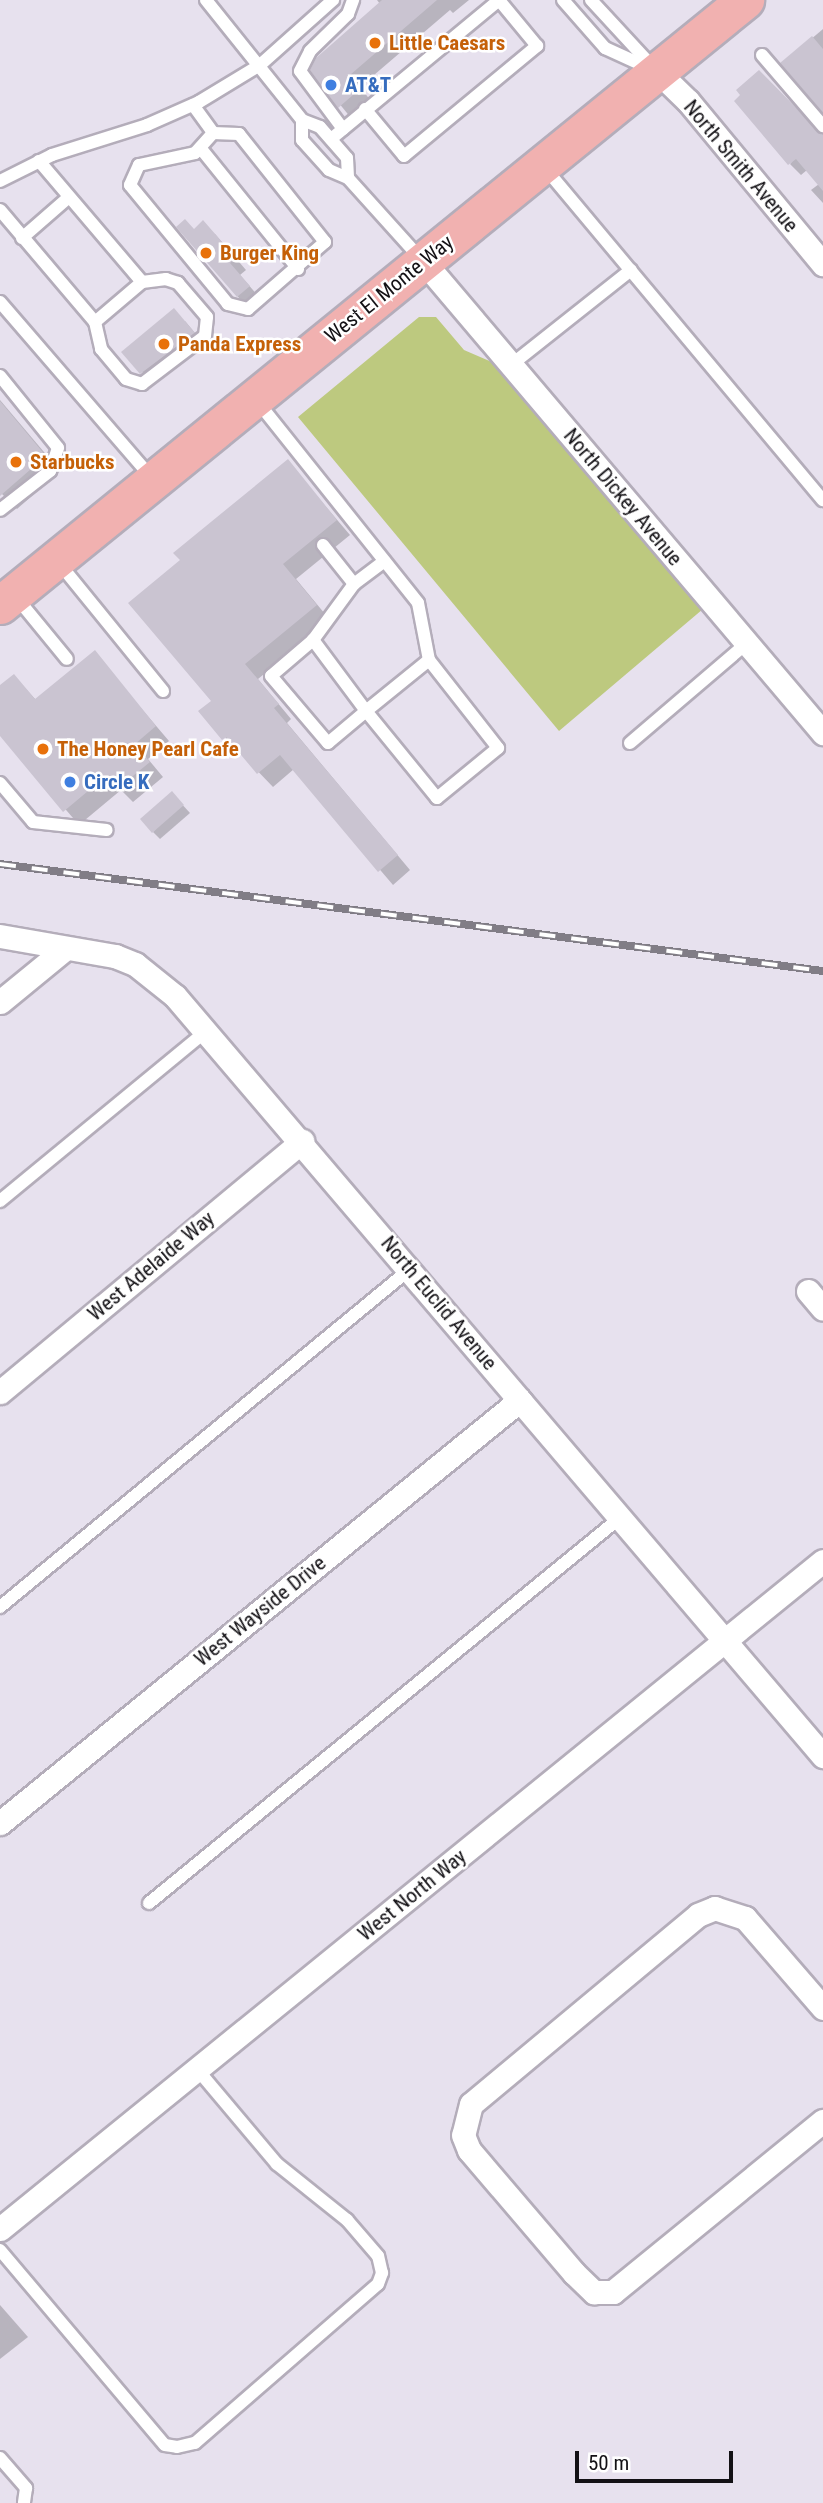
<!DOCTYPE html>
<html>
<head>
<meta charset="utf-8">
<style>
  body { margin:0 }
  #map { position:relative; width:823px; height:2503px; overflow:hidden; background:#e7e1ee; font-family:"Roboto Condensed",sans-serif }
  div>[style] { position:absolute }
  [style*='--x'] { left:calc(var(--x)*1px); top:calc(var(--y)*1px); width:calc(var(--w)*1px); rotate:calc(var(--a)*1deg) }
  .green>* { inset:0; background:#bdc97f }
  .shadow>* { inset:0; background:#0003 }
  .building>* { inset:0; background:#cac4d1 }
  .roads { filter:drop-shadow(2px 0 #b4adba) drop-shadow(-2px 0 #b4adba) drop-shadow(0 2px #b4adba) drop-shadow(0 -2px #b4adba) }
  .service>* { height:12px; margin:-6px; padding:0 6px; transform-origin:6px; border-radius:6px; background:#fff }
  .minor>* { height:23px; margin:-11.5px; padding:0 11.5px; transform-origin:11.5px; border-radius:11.5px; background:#fff }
  .primary>* { height:37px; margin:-18.5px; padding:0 18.5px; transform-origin:18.5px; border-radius:18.5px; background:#f1b1b0 }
  .rail>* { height:8px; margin-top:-4px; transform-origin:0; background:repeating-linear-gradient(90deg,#fff 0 16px,#817d86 0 32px); box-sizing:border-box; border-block:2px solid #817d86 }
  .dots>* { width:19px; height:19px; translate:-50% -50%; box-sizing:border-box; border:4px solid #fff; border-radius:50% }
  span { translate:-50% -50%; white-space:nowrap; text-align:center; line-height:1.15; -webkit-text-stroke:5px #fff; paint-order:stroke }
  .food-label { font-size:21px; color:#c56008; font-weight:700 }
  .left { translate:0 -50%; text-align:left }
  .shop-label { font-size:21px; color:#366cbe; font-weight:700 }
  .street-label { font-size:21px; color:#131115 }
  .scale { position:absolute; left:575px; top:2451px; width:158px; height:32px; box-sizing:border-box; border:4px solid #131115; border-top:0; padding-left:9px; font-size:21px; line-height:24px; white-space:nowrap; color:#131115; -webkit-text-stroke:5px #fff; paint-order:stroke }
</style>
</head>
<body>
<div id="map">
  <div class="green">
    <div style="clip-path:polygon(419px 317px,436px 317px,464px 350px,501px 366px,703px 609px,559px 731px,298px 417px)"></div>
  </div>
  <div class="shadow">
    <div style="clip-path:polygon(377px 0,469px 0,453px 13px,450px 10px,360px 87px,371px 101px,351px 118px,312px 70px,380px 4px)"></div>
    <div style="clip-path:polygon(823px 29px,823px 110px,783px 63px)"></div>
    <div style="clip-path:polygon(817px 133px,823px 134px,823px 203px,811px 190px,819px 184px,807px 170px,801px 175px,790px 164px)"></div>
    <div style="clip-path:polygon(178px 227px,215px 234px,246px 270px,240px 275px,260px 298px,246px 306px)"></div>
    <div style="clip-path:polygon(185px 321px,205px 345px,153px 384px,124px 352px)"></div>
    <div style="clip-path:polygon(0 400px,60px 471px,17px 509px,0 492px)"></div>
    <div style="clip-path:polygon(287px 461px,350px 535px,296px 579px,330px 620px,258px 679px,291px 719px,287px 723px,410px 870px,393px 885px,294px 769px,273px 787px,201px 712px,213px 701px,182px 560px)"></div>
    <div style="clip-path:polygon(94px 653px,169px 741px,148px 759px,163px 777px,133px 802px,121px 790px,79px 825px,0 733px,0 688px,14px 676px,36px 700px)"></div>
    <div style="clip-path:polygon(179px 801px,190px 813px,160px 839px,153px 832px)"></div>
    <div style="clip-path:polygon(0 2305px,28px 2337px,0 2359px)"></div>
  </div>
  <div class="building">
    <div style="clip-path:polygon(382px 0,437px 0,350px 75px,361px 88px,338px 108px,310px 70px,316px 58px)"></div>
    <div style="clip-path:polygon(812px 36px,823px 49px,823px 113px,780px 63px)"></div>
    <div style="clip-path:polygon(759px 70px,823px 135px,823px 191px,796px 159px,788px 165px,734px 101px,740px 95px,736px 90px)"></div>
    <div style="clip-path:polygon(185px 219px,194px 229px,203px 220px,236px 258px,230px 263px,250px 286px,237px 297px,176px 227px)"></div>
    <div style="clip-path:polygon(174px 308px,195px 333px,140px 374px,121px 352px)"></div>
    <div style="clip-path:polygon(0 401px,46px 456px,0 496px)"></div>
    <div style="clip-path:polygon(288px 459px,337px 520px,283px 564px,317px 605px,245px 664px,279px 704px,274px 708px,398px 855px,378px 872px,280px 755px,257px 774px,226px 737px,222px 740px,198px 711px,211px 701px,128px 603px,180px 560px,173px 553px)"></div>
    <div style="clip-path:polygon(95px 650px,156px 726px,135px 744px,150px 762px,117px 789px,106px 776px,63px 812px,0 736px,0 685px,14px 674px,35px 699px)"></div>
    <div style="clip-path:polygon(172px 791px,184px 805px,152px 833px,140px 819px)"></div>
  </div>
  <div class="roads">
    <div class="service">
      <div style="--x:206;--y:0;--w:154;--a:51.3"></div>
      <div style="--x:302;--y:120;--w:19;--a:21"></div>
      <div style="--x:320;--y:127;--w:41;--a:48.9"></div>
      <div style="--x:347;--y:158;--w:20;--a:87"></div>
      <div style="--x:563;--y:0;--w:64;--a:48.8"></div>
      <div style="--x:605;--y:48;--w:53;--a:24.6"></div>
      <div style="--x:591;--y:0;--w:90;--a:47.3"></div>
      <div style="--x:762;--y:55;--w:94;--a:49.3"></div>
      <div style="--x:193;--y:105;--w:34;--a:54"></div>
      <div style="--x:213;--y:133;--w:26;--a:2"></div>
      <div style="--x:239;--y:134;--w:138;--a:51.5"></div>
      <div style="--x:325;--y:242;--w:102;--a:139"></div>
      <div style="--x:248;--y:309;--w:21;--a:-166"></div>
      <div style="--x:228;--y:304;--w:154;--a:-129.5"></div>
      <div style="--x:130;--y:185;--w:22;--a:-66"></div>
      <div style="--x:139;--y:165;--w:57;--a:-12.1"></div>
      <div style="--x:195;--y:153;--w:27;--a:-48"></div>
      <div style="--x:365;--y:109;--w:61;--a:50.3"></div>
      <div style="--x:404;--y:156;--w:173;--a:-39.6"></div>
      <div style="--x:537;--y:46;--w:60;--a:-129.6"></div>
      <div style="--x:302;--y:120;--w:20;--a:90"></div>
      <div style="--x:302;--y:140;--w:40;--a:48"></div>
      <div style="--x:329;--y:170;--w:21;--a:23"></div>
      <div style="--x:348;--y:178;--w:108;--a:48"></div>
      <div style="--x:343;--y:129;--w:72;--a:-126.6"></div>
      <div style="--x:300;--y:71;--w:22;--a:-63"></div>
      <div style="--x:310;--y:51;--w:53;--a:-44.2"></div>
      <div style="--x:348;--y:14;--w:15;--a:-70"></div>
      <div style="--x:331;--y:139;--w:218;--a:-39.6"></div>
      <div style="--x:202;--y:150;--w:153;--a:51.1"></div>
      <div style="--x:545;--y:168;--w:433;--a:50.1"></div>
      <div style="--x:0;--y:181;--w:58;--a:-26.6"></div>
      <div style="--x:52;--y:155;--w:100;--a:-17.5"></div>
      <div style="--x:147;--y:125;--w:57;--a:-23.9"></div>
      <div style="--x:199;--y:102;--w:71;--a:-31.2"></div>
      <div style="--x:260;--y:65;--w:98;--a:-41.7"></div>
      <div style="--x:0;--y:210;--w:147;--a:49.7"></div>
      <div style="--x:95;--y:322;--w:62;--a:-40.4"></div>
      <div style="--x:142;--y:282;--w:159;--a:-130.4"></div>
      <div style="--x:22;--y:238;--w:62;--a:-41.1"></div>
      <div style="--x:0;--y:302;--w:234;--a:49.2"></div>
      <div style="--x:95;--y:322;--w:28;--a:77"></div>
      <div style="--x:101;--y:349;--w:39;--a:50"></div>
      <div style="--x:126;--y:379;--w:17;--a:17"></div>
      <div style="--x:142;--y:384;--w:79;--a:-37.3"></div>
      <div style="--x:205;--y:336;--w:19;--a:-84"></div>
      <div style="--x:207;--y:317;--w:45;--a:-130.5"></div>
      <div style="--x:178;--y:283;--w:13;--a:-162"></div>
      <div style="--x:166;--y:279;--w:24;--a:173"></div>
      <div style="--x:511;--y:365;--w:153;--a:-38.4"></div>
      <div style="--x:0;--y:376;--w:92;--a:51.1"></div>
      <div style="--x:58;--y:448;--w:24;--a:109"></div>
      <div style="--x:50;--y:471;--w:63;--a:142"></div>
      <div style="--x:257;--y:401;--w:258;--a:51.4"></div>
      <div style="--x:418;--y:603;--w:58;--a:79.1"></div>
      <div style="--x:429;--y:660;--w:112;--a:51.9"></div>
      <div style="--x:498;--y:748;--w:79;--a:140.7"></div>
      <div style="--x:437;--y:798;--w:112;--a:-129.2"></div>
      <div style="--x:366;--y:711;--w:81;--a:-39"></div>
      <div style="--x:323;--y:545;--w:50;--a:51.5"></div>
      <div style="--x:354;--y:584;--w:38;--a:-37"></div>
      <div style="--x:59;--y:563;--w:165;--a:50.9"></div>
      <div style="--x:16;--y:597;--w:80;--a:50.6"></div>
      <div style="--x:313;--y:640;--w:55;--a:139.4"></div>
      <div style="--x:271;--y:676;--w:88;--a:49.6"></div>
      <div style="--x:328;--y:743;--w:50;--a:-40.1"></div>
      <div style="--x:366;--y:711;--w:89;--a:-126.7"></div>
      <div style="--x:313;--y:640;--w:69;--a:-53.8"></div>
      <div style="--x:630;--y:743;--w:154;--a:-40.5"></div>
      <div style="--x:0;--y:783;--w:51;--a:49.8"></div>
      <div style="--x:33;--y:822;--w:74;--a:6.2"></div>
      <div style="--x:0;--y:1201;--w:267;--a:-39.5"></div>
      <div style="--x:0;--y:1607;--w:531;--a:-39.5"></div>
      <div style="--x:149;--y:1903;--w:610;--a:-39.28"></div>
      <div style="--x:0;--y:2250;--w:255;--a:49.8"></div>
      <div style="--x:165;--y:2445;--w:12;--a:9"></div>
      <div style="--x:177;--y:2447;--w:18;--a:-13"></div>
      <div style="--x:195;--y:2443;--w:242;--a:-41"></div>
      <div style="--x:378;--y:2284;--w:12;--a:-70"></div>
      <div style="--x:382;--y:2273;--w:17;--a:-103"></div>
      <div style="--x:378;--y:2256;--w:48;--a:-130.7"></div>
      <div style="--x:347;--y:2220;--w:90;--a:-141.3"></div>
      <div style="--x:277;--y:2164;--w:124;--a:-130.1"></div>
      <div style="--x:0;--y:2458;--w:40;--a:49"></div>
      <div style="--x:26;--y:2488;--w:15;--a:98"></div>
    </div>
    <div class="minor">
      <div style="--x:657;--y:71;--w:43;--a:44.1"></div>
      <div style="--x:688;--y:101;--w:212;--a:50.4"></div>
      <div style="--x:423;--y:261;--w:619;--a:49.72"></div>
      <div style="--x:0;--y:936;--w:117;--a:9.9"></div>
      <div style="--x:115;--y:956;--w:22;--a:22"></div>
      <div style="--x:135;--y:964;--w:51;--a:38.7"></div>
      <div style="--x:175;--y:996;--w:999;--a:49.55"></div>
      <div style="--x:0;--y:1002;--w:85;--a:-39.3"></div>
      <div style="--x:808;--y:1291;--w:23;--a:50"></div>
      <div style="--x:0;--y:1392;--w:393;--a:-39.7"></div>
      <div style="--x:0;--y:1823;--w:670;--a:-39.13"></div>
      <div style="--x:823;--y:2008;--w:119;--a:-130.9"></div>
      <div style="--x:745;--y:1918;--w:32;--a:-162"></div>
      <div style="--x:715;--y:1908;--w:18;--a:158"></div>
      <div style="--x:698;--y:1915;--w:295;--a:140.2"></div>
      <div style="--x:471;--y:2104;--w:32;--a:104"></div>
      <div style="--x:463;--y:2135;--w:16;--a:68"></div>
      <div style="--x:469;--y:2150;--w:162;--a:49.5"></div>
      <div style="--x:574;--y:2273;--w:28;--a:44"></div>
      <div style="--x:594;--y:2292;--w:19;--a:0"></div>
      <div style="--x:613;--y:2292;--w:271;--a:-39.2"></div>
      <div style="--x:0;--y:2229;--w:1060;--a:-39.07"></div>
    </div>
    <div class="primary">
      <div style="--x:0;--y:605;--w:960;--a:-39.08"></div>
    </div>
  </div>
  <div class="rail">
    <div style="--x:0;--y:864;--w:830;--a:7.41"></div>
  </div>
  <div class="dots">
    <div style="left:375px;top:43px;background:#e8710a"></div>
    <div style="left:331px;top:85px;background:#3f7fe0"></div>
    <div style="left:206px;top:253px;background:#e8710a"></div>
    <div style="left:164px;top:344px;background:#e8710a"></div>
    <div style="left:16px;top:462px;background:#e8710a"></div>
    <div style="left:43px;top:749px;background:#e8710a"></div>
    <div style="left:70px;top:782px;background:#3f7fe0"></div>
  </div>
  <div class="food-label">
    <span class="left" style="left:389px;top:43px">Little Caesars</span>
    <span class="left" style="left:220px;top:253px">Burger King</span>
    <span class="left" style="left:178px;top:344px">Panda Express</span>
    <span class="left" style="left:30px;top:462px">Starbucks</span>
    <span class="left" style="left:57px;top:749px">The Honey Pearl Cafe</span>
  </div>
  <div class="shop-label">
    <span class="left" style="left:345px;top:85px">AT&amp;T</span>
    <span class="left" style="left:84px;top:782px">Circle K</span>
  </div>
  <div class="street-label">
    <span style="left:741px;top:166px;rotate:50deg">North Smith Avenue</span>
    <span style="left:389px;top:289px;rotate:-39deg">West El Monte Way</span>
    <span style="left:623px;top:497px;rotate:50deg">North Dickey Avenue</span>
    <span style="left:151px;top:1266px;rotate:-40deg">West Adelaide Way</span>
    <span style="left:439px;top:1303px;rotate:50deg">North Euclid Avenue</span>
    <span style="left:260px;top:1611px;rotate:-39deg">West Wayside Drive</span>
    <span style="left:412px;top:1895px;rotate:-39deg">West North Way</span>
  </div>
  <div class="scale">50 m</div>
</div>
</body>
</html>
